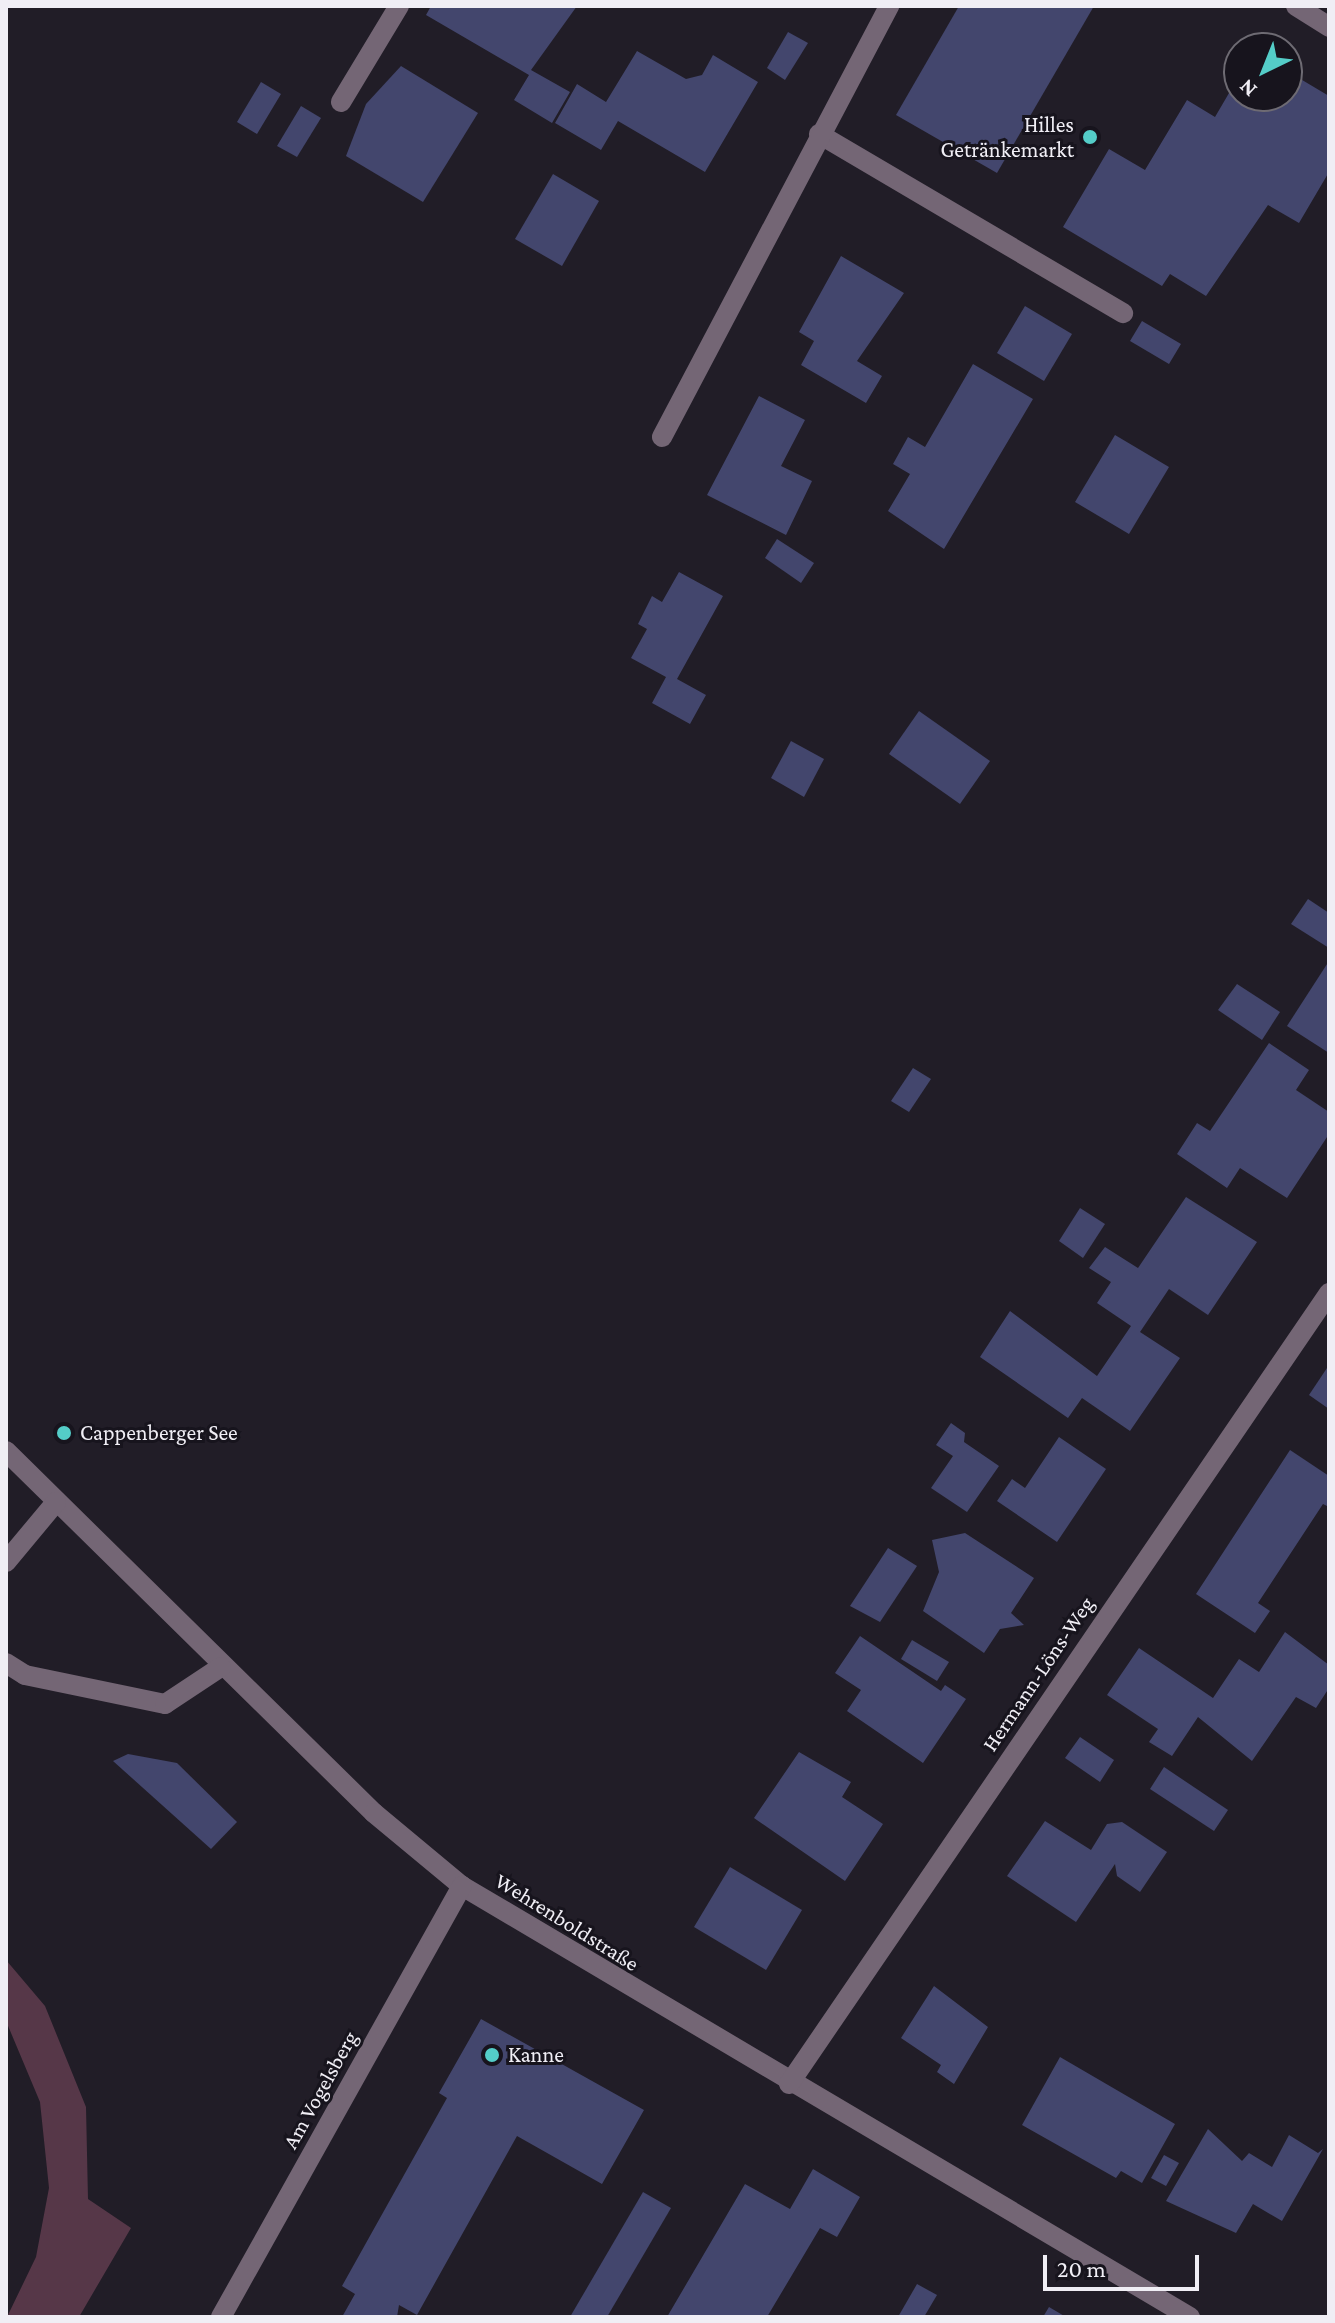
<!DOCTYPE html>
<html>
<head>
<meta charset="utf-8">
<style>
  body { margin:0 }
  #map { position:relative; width:1335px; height:2323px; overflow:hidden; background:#211d27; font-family:"Crimson Pro",serif }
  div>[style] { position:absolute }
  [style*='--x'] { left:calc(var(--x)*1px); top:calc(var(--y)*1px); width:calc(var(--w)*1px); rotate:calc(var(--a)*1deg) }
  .green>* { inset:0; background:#563748 }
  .building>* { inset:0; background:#43466d }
  .minor>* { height:20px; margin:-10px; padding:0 10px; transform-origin:10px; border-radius:10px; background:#746675 }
  .dots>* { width:22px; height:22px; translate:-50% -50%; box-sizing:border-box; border:4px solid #17141d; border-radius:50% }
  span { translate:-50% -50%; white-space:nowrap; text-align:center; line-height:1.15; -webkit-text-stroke:6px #17141d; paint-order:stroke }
  .poi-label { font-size:22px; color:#f0eef5 }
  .right { translate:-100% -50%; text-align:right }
  .left { translate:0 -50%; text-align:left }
  .street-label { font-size:22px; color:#f0eef5 }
  .frame { position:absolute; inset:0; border:8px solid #f0eef5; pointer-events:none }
  .north { position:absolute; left:1223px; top:32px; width:80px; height:80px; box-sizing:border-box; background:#17141d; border:2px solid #6e6b73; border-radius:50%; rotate:223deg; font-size:22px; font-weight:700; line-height:32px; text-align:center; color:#f0eef5 }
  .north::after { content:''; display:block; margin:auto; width:28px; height:36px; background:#54cdc8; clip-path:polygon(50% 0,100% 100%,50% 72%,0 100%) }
  .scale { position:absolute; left:1043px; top:2255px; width:156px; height:36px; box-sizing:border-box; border:4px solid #f0eef5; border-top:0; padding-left:10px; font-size:24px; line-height:28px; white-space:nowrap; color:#f0eef5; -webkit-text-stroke:6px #17141d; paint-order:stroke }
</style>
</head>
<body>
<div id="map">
  <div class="green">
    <div style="clip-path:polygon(6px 1960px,45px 2006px,86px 2107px,88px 2199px,131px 2228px,79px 2317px,7px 2317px,36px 2257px,49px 2188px,40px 2102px,6px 2021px)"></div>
  </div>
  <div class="building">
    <div style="clip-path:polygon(431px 6px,577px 6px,531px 70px,570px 92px,552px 123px,514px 100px,529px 75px,426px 15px)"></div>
    <div style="clip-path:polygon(959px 6px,1094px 6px,997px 173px,896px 115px)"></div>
    <div style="clip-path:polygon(788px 32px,808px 43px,785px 80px,767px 68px)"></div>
    <div style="clip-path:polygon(637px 51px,686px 79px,702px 75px,713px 55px,758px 82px,705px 172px,618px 121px,601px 150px,555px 123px,577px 84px,606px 102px)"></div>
    <div style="clip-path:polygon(401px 66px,478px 113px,423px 202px,346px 156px,366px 104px)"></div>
    <div style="clip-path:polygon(1287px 71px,1329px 96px,1329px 172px,1299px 223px,1268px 205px,1206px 296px,1170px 274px,1162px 286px,1063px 227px,1109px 149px,1145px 170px,1187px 100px,1215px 117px,1239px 76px,1239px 96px,1287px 96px)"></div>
    <div style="clip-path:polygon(261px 82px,281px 94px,257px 134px,237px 122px)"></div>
    <div style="clip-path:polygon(301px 106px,321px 118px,297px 157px,277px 146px)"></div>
    <div style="clip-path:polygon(553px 174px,599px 201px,562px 266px,515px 239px)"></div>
    <div style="clip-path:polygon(841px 256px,904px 293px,857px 361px,882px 376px,866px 403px,801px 365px,814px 341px,799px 332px)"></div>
    <div style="clip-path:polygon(1025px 306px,1072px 334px,1044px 381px,997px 353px)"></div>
    <div style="clip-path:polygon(1142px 321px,1181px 344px,1169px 364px,1130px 341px)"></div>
    <div style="clip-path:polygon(973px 364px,1033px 399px,944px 549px,888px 511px,910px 474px,893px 464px,908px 437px,925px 447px)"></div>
    <div style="clip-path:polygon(759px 396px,805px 420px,781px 466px,812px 481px,786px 535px,707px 495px)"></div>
    <div style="clip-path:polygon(1115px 435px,1169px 467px,1129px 534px,1075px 502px)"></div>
    <div style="clip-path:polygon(777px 539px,814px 563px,801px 583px,765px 558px)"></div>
    <div style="clip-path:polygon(679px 572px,723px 596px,677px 679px,706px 695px,690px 724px,652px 703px,666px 677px,631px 658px,647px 629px,638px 624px,652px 596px,662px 602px)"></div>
    <div style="clip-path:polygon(919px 711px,990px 761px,960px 804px,889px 754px)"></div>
    <div style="clip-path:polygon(791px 741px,824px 759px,804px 797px,771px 778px)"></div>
    <div style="clip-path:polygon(1308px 899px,1329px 913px,1329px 948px,1291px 924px)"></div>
    <div style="clip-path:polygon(1329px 961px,1329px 1053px,1287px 1026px)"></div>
    <div style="clip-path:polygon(1237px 984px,1280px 1012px,1262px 1040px,1218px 1010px)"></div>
    <div style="clip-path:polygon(1269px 1043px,1309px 1070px,1296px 1090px,1329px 1112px,1329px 1134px,1287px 1198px,1240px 1168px,1227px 1188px,1177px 1154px,1197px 1123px,1210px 1131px)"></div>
    <div style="clip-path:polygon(913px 1068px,931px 1079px,909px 1112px,891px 1101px)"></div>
    <div style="clip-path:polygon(1186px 1197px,1257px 1242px,1208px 1315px,1169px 1289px,1140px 1332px,1180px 1358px,1130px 1431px,1082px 1398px,1068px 1418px,980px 1357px,1010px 1311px,1097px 1376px,1131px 1326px,1097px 1303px,1111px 1282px,1089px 1268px,1105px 1247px,1138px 1268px)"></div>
    <div style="clip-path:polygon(1080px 1208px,1105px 1224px,1083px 1258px,1059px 1241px)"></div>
    <div style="clip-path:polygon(1329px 1365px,1329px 1409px,1309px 1395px)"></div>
    <div style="clip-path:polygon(951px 1423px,965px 1433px,964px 1442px,999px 1466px,967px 1512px,931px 1488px,953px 1456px,936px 1445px)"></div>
    <div style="clip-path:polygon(1059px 1437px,1106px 1469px,1057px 1542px,997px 1501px,1012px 1479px,1025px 1488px)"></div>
    <div style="clip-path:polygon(1290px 1450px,1329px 1476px,1329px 1507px,1323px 1504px,1258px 1603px,1270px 1611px,1255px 1633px,1196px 1594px)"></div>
    <div style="clip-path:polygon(965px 1533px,1034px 1578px,1011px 1613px,1024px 1625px,1000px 1629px,984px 1653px,923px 1611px,939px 1572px,932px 1540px)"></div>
    <div style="clip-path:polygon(888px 1548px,917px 1566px,880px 1622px,850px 1606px)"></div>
    <div style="clip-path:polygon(1285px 1632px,1329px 1665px,1329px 1688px,1316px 1708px,1296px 1697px,1252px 1761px,1198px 1717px,1172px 1756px,1149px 1742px,1158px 1729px,1107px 1695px,1139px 1648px,1213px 1698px,1239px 1659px,1259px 1672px)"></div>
    <div style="clip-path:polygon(860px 1636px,941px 1691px,945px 1685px,966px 1699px,923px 1763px,847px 1711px,861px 1690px,835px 1673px)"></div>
    <div style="clip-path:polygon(912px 1640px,949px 1662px,937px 1681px,901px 1659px)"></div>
    <div style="clip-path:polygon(1080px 1737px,1114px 1760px,1100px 1782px,1065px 1758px)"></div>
    <div style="clip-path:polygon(799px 1752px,851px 1782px,842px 1797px,883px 1824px,845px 1881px,754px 1818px)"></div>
    <div style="clip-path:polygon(128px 1754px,177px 1763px,237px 1822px,211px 1849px,113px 1761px)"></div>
    <div style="clip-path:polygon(1164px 1767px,1228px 1810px,1214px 1831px,1150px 1789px)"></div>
    <div style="clip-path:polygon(1045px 1821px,1091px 1850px,1107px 1824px,1122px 1822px,1167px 1852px,1140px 1892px,1117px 1876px,1115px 1864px,1076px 1922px,1007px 1876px)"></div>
    <div style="clip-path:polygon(730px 1867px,802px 1910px,766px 1970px,694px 1927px)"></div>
    <div style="clip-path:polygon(934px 1986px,988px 2027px,954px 2084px,937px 2072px,941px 2065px,901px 2038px)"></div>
    <div style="clip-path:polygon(481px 2019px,644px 2110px,602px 2184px,517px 2136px,417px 2315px,399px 2305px,397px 2317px,342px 2317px,355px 2294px,342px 2286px,447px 2098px,439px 2093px)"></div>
    <div style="clip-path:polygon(1060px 2057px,1175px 2124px,1142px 2183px,1121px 2171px,1116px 2178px,1022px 2125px)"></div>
    <div style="clip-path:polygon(1208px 2129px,1242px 2161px,1249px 2153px,1272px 2167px,1289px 2135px,1318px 2153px,1323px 2149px,1282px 2221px,1253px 2204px,1236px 2233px,1166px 2201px)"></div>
    <div style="clip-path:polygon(1164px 2155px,1179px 2163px,1166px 2186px,1151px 2178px)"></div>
    <div style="clip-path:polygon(813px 2169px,860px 2197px,837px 2237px,820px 2228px,767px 2317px,667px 2317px,745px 2184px,790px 2209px)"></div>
    <div style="clip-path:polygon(643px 2192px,671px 2208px,607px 2317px,570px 2317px)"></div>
    <div style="clip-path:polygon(917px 2284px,937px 2295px,924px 2317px,898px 2317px)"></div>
    <div style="clip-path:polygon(1049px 2307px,1066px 2317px,1043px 2317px)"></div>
  </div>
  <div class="minor">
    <div style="--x:1296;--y:6;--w:39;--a:32"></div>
    <div style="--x:341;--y:102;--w:112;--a:-58.9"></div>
    <div style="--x:819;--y:134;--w:353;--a:30.5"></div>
    <div style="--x:662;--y:437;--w:487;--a:-62.2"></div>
    <div style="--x:6;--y:1451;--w:516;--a:44.53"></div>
    <div style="--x:374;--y:1813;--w:114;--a:39.7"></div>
    <div style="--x:462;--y:1886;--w:846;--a:30.63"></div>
    <div style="--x:6;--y:1562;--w:78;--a:-50.2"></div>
    <div style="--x:6;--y:1663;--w:22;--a:32"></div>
    <div style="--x:25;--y:1675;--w:143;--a:11.7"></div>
    <div style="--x:165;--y:1704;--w:67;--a:-33.5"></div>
    <div style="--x:789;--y:2084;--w:958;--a:-55.68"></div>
    <div style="--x:221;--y:2317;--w:494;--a:-60.8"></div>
  </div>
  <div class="dots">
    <div style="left:1090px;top:137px;background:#54cdc8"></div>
    <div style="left:64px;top:1433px;background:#54cdc8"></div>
    <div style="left:492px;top:2055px;background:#54cdc8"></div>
  </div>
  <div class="poi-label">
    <span class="right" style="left:1074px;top:137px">Hilles<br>Getränkemarkt</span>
    <span class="left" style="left:80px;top:1433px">Cappenberger See</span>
    <span class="left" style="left:508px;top:2055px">Kanne</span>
  </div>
  <div class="street-label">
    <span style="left:1038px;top:1674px;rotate:-56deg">Hermann-Löns-Weg</span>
    <span style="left:567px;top:1922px;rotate:32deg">Wehrenboldstraße</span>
    <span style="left:320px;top:2090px;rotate:-61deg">Am Vogelsberg</span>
  </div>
  <div class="frame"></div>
  <div class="north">N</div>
  <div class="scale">20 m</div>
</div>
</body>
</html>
